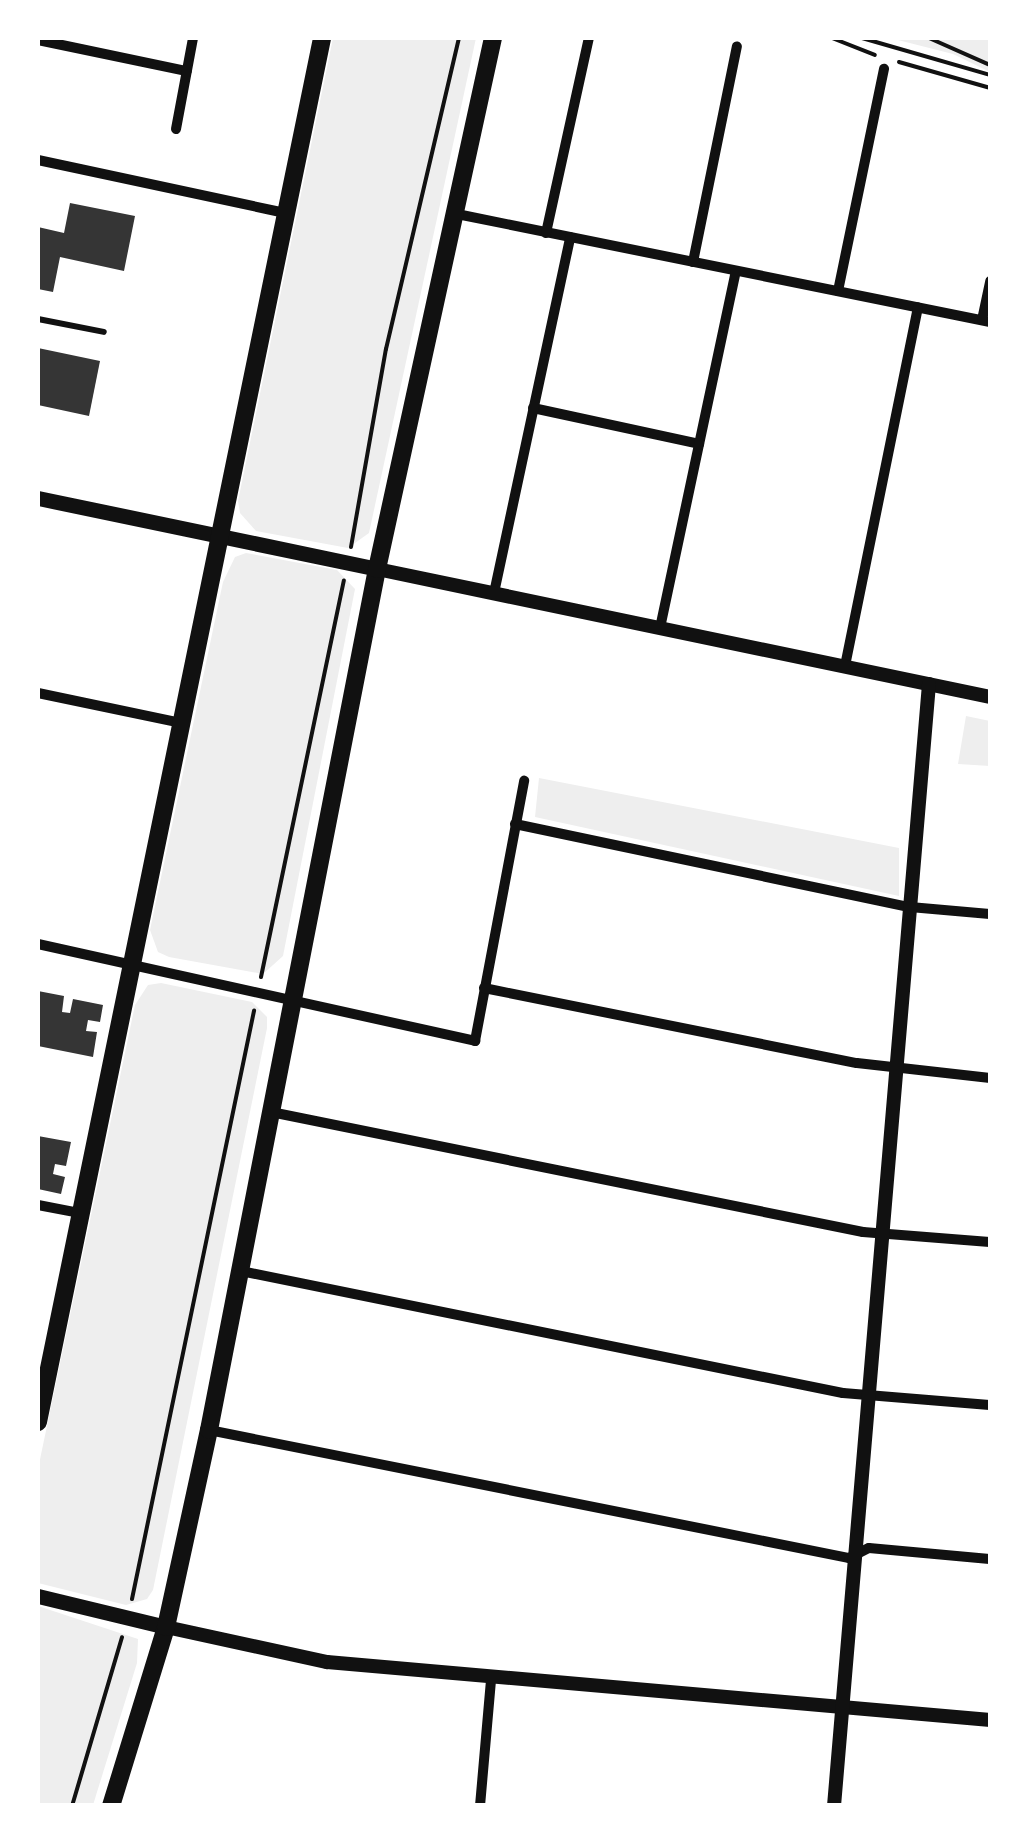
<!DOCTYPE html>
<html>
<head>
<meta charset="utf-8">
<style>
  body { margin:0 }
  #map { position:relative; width:1028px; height:1843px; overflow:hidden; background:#fff; font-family:Karla,sans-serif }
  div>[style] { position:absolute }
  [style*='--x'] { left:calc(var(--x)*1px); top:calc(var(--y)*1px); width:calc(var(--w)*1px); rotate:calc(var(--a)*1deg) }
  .green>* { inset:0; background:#eee }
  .building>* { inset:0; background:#353535 }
  .path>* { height:4px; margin:-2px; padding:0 2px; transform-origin:2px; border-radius:2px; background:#111 }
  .service>* { height:6px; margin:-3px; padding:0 3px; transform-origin:3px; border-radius:3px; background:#111 }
  .minor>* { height:10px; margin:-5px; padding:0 5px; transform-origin:5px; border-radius:5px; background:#111 }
  .tertiary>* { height:14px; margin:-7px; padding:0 7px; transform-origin:7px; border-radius:7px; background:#111 }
  .secondary>* { height:15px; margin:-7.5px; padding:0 7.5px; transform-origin:7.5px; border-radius:7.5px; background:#111 }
  .primary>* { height:18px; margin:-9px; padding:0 9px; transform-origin:9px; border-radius:9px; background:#111 }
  span { translate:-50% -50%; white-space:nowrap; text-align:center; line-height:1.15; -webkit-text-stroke:9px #fff; paint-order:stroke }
  .frame { position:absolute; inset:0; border:40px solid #fff; pointer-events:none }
</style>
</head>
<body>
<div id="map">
  <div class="green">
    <div style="clip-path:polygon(333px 38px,476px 38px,369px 533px,348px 548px,256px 531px,240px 513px,238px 501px)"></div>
    <div style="clip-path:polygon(890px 38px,990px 38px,990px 72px,953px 54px)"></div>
    <div style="clip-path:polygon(246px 553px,337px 570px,355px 589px,283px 956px,263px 974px,169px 957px,158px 952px,150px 930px,223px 582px,235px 557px)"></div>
    <div style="clip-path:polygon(966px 716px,990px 721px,990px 766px,958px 764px)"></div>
    <div style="clip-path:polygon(539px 778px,899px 848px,899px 896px,535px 817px)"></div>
    <div style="clip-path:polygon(161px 983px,252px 1002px,267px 1017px,267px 1028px,153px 1590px,147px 1599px,126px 1605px,38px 1583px,38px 1469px,135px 1005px,148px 985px)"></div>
    <div style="clip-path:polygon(38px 1606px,138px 1639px,137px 1663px,93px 1805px,38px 1805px)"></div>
  </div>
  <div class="building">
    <div style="clip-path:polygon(70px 203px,135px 216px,124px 271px,60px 257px,53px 292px,38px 289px,38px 227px,64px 233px)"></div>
    <div style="clip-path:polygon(38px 348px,100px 361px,89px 416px,38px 405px)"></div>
    <div style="clip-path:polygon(38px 991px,64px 996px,62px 1012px,70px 1013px,73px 999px,103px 1005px,100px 1022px,88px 1020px,86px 1031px,97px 1032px,93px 1057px,38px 1046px)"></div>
    <div style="clip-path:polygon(38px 1136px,71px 1142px,66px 1166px,55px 1164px,53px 1174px,65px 1177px,61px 1194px,38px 1189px)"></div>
  </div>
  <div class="path">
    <div style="--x:832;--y:38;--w:46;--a:21.6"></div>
    <div style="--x:862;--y:38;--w:133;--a:16.1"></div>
    <div style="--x:929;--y:38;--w:67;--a:23.9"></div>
    <div style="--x:899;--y:62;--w:95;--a:15.9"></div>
    <div style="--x:351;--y:547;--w:201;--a:-80"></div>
    <div style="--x:386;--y:349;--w:319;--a:-76.8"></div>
    <div style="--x:261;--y:977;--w:405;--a:-78.2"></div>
    <div style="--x:132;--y:1599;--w:601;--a:-78.28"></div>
    <div style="--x:72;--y:1806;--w:176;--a:-73.5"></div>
  </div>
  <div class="service">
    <div style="--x:38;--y:319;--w:67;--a:11.1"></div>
  </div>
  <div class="minor">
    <div style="--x:38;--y:40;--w:152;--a:11.8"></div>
    <div style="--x:176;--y:129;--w:93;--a:-79.4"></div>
    <div style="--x:38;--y:160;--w:254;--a:12.1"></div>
    <div style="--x:452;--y:213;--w:549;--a:11.45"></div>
    <div style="--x:546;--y:233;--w:200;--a:-77.6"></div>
    <div style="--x:693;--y:262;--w:220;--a:-78.5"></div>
    <div style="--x:838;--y:291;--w:227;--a:-78.3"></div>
    <div style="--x:982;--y:320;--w:40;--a:-78"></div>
    <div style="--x:533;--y:408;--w:170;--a:12.2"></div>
    <div style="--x:494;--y:593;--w:364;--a:-77.9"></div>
    <div style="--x:660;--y:628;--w:365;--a:-78"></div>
    <div style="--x:845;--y:666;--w:366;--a:-78.5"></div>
    <div style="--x:38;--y:693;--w:147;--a:11.8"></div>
    <div style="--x:515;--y:824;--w:404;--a:11.9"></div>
    <div style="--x:910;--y:907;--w:80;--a:5"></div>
    <div style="--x:38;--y:944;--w:448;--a:12.5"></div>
    <div style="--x:475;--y:1041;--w:265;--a:-79.3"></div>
    <div style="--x:484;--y:988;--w:380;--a:11.4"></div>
    <div style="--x:857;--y:1063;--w:134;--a:6.4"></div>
    <div style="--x:271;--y:1112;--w:604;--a:11.46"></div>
    <div style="--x:863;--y:1232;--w:127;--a:4.5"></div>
    <div style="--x:38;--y:1205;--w:43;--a:10.8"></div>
    <div style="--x:241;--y:1271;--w:614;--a:11.46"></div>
    <div style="--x:843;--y:1393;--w:147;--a:4.7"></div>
    <div style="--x:209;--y:1430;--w:653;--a:11.31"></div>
    <div style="--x:849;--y:1558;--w:22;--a:-27"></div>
    <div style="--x:869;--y:1548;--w:121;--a:5.2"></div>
    <div style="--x:480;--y:1806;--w:127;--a:-85"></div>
  </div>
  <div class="tertiary">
    <div style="--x:377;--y:569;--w:626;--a:11.79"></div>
    <div style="--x:166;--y:1627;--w:165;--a:12.3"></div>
    <div style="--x:327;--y:1662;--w:666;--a:5"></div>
    <div style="--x:834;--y:1806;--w:1126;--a:-85.16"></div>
  </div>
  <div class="secondary">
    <div style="--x:38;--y:498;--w:346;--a:11.8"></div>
    <div style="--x:38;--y:1596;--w:132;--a:13.6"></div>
  </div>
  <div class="primary">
    <div style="--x:38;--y:1422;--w:1413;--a:-78.4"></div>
    <div style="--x:111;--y:1806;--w:187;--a:-72.9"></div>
    <div style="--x:166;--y:1627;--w:202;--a:-77.7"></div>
    <div style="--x:209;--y:1430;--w:877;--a:-78.96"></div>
    <div style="--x:377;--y:569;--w:544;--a:-77.68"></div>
  </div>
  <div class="frame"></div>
</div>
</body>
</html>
